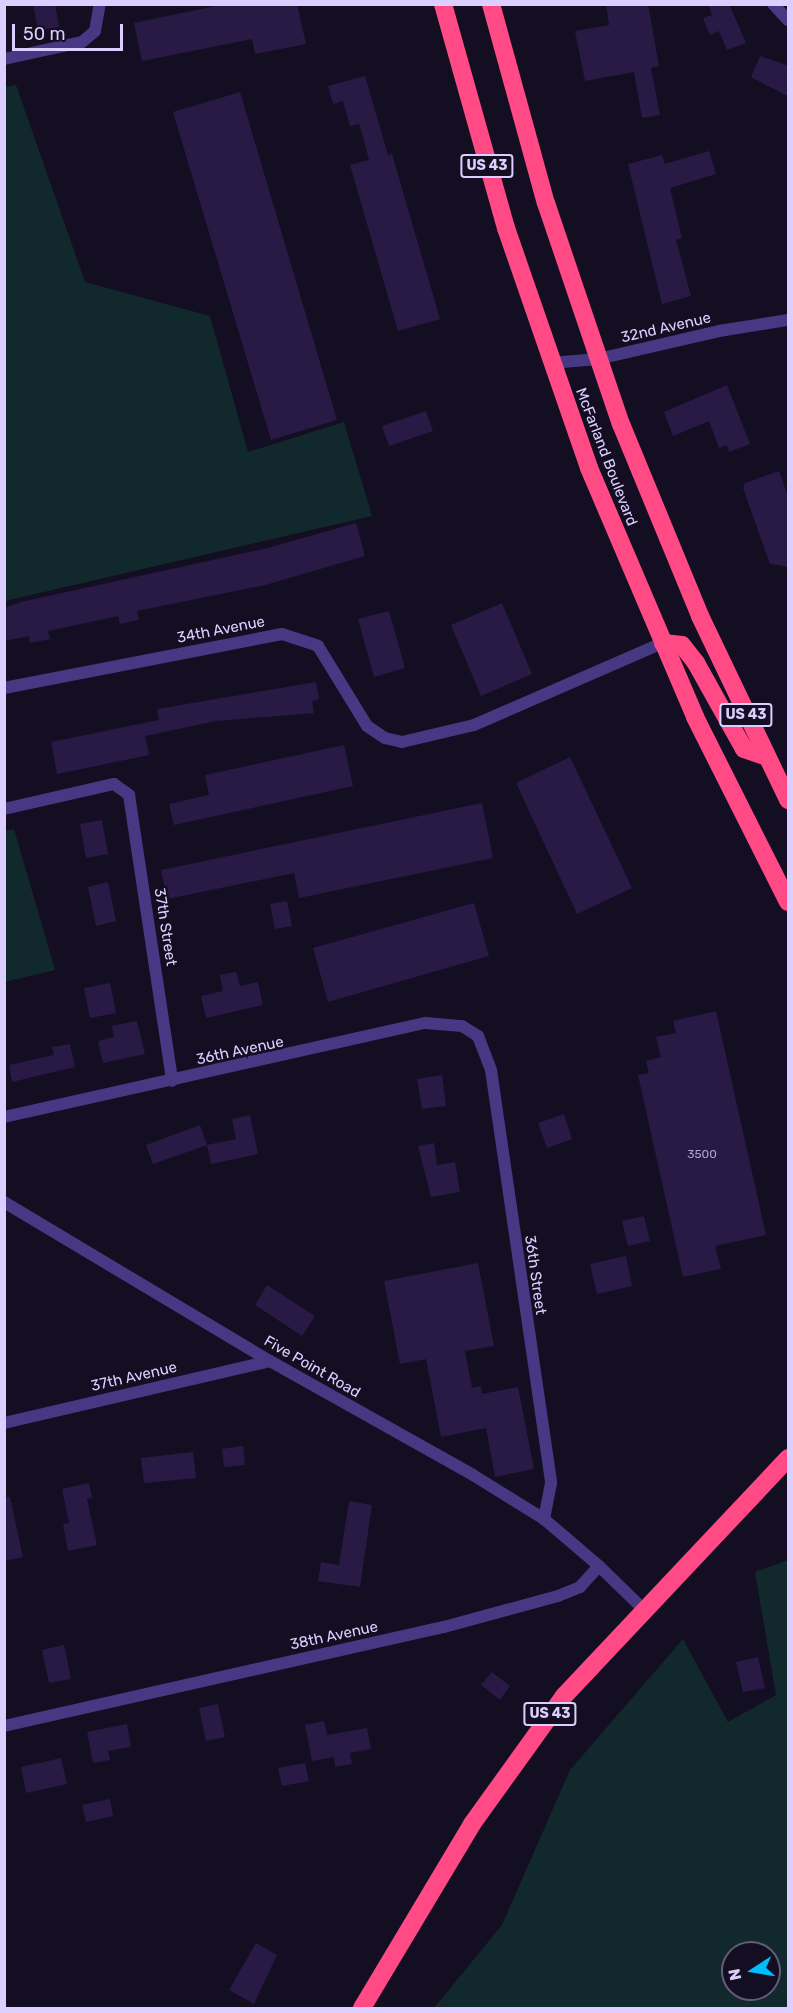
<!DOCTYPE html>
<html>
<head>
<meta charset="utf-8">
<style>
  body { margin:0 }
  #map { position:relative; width:793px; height:2013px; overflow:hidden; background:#140e23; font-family:Rubik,sans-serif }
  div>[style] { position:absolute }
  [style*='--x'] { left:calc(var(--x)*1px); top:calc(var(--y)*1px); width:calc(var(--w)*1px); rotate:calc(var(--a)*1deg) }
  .green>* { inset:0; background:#11292c }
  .building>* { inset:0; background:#281a44 }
  .street>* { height:12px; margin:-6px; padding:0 6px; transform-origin:6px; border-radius:6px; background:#463882 }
  .highway>* { height:18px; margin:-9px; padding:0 9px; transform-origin:9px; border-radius:9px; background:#ff4a86 }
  span { translate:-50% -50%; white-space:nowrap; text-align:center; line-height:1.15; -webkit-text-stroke:5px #140e23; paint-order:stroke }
  .number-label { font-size:12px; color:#afa2d0 }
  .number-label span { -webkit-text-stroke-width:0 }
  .shield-label span { padding:2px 4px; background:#140e23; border:2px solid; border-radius:4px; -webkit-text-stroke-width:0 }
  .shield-label { font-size:14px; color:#dccfff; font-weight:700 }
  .street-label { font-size:15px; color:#dccfff }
  .frame { position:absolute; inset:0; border:6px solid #dccfff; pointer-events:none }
  .north { position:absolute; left:721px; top:1941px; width:60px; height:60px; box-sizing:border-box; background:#140e23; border:2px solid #645b7b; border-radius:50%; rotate:258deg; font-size:16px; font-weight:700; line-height:24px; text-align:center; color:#dccfff }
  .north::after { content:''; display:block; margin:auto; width:21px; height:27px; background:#00bcfa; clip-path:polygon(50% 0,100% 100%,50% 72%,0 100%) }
  .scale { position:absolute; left:12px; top:24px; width:111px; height:27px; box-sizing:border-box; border:3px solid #dccfff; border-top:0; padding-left:8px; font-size:18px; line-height:21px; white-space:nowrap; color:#dccfff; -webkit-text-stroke:4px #140e23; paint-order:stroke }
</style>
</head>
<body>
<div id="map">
  <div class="green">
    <div style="clip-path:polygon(16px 85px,85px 282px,210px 316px,248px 452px,344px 422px,372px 516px,5px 601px,4px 87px)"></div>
    <div style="clip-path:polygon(14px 829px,55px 970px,5px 982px,5px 831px)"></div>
    <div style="clip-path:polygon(evenodd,788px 1560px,788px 2008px,434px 2008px,502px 1925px,570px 1770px,683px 1639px,728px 1722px,776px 1695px,755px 1572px,788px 1560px,733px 1953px,769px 1953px,769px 1989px,733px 1989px,733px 1953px)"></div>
  </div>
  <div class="building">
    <div style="clip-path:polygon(33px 4px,55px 4px,59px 27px,38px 30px)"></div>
    <div style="clip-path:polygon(225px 4px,297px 4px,306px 44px,255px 54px,252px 39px,142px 61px,134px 23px)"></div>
    <div style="clip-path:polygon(606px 4px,648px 4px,659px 66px,651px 68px,660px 115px,642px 118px,634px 72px,585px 81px,575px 31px,609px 25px)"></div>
    <div style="clip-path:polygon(708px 4px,729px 4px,746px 43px,727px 50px,719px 31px,710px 35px,703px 18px,712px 15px)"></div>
    <div style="clip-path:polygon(760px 56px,789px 66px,789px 97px,751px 77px)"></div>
    <div style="clip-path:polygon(365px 76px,388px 155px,392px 154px,440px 319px,398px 331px,350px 165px,369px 160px,363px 137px,359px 124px,350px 126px,343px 101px,333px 104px,328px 86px)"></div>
    <div style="clip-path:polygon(240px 92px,337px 420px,271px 440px,173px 112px)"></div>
    <div style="clip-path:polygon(709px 151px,716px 174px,670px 188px,682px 238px,676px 240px,691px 296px,662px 304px,628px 164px,662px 155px,665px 164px)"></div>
    <div style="clip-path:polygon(727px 385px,750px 444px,729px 452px,727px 445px,719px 448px,709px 421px,673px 436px,664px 412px)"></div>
    <div style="clip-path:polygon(426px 411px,433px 431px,389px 446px,382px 426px)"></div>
    <div style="clip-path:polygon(779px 471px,789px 499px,789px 567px,770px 564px,743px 488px,745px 483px)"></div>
    <div style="clip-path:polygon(356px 523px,365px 556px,265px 585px,137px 611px,139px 620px,120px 624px,118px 616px,48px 631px,50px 639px,30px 643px,29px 636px,4px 641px,4px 608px,21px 602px,268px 548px)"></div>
    <div style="clip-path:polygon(502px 603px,532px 674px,481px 696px,451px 625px)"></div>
    <div style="clip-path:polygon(389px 611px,405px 668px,374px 677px,358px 619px)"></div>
    <div style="clip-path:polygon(316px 682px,319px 699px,312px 701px,314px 713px,216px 721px,145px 736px,149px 755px,57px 774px,51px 742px,159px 720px,157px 709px)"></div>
    <div style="clip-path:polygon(344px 745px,353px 786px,174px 825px,169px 804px,209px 795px,205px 775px)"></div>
    <div style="clip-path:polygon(570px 757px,632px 888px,577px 914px,516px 783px)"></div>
    <div style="clip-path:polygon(482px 803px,493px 858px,299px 898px,294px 873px,167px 899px,161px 870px)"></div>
    <div style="clip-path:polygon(102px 820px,108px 854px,86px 858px,80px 824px)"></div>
    <div style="clip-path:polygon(108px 882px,116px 921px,96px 926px,88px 887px)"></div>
    <div style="clip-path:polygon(287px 901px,292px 926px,275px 929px,270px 904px)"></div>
    <div style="clip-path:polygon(474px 903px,489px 956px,328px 1002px,313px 948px)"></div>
    <div style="clip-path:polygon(236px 972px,240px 986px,258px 982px,263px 1005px,206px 1018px,201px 996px,223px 991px,220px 975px)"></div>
    <div style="clip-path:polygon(110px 983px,116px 1013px,90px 1018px,84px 988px)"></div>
    <div style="clip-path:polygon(716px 1011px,766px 1235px,715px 1246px,721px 1269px,683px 1277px,638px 1075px,649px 1073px,646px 1061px,661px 1057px,656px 1037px,676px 1033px,673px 1021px)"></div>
    <div style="clip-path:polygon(137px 1021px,145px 1054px,103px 1063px,98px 1041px,114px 1037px,112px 1026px)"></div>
    <div style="clip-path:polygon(70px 1044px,75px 1067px,12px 1082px,9px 1065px,54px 1055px,52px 1047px)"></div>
    <div style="clip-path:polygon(442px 1075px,446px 1106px,422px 1109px,417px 1079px)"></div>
    <div style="clip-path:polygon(564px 1114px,572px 1139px,547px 1148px,538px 1123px)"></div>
    <div style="clip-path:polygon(250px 1115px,258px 1154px,211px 1164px,207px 1145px,236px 1139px,232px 1119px)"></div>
    <div style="clip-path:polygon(200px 1125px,207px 1145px,153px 1164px,146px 1145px)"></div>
    <div style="clip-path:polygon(434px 1143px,437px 1165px,455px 1162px,460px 1192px,431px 1197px,418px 1146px)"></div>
    <div style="clip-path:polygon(644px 1216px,650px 1241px,628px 1246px,622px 1221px)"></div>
    <div style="clip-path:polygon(626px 1256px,632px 1286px,597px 1294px,590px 1264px)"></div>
    <div style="clip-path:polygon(478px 1263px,494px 1346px,465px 1351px,472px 1388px,481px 1386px,482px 1394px,518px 1387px,534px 1469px,495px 1477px,486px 1428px,441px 1437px,426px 1359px,400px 1364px,384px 1281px)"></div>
    <div style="clip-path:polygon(267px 1285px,315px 1316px,302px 1336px,255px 1305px)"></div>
    <div style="clip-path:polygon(243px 1446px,245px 1465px,224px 1467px,222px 1449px)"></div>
    <div style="clip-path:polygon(193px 1452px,196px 1478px,144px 1483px,141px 1458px)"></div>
    <div style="clip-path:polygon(89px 1483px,92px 1498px,87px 1499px,97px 1545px,68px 1551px,63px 1524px,69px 1523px,62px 1489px)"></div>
    <div style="clip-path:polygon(4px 1497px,10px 1497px,23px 1557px,4px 1561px)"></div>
    <div style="clip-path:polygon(349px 1501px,372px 1505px,360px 1587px,318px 1581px,321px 1562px,339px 1565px)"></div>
    <div style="clip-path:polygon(64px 1645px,71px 1679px,49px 1683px,42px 1650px)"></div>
    <div style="clip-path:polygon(758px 1657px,765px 1688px,743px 1692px,736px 1662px)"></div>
    <div style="clip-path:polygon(492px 1672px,510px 1686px,500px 1700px,481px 1685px)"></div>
    <div style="clip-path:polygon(218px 1704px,225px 1737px,206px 1741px,199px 1708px)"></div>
    <div style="clip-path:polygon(324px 1721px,327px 1735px,367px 1728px,371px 1749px,350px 1753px,352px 1764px,335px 1767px,334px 1757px,312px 1761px,305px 1725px)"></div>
    <div style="clip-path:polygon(127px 1724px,131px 1747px,108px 1751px,110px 1760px,93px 1763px,87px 1732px)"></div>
    <div style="clip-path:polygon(61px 1758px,67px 1784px,26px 1793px,21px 1767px)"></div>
    <div style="clip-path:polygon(305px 1763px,309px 1781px,282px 1786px,278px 1768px)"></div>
    <div style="clip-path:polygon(110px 1799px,113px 1816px,86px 1822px,82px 1805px)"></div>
    <div style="clip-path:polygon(256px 1943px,277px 1955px,254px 2004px,229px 1990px)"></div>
  </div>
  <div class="street">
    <div style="--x:773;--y:4;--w:22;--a:47"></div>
    <div style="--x:4;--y:59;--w:80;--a:-12.3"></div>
    <div style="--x:82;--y:42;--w:17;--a:-40"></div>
    <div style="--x:95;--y:31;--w:27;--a:-80"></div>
    <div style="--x:551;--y:363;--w:47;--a:-4.9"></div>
    <div style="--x:598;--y:359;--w:124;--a:-13"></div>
    <div style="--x:719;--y:331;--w:70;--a:-9.1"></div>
    <div style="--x:4;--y:688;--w:283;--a:-11"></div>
    <div style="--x:282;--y:634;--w:38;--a:18"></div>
    <div style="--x:318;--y:646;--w:94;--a:58.5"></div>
    <div style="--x:367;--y:726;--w:22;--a:34"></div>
    <div style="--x:385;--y:738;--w:17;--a:13"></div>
    <div style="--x:402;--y:742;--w:74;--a:-13.3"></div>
    <div style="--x:474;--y:725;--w:206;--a:-23.5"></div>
    <div style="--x:4;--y:809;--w:113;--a:-12.8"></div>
    <div style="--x:114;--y:784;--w:19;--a:36"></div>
    <div style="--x:129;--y:795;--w:289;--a:81.4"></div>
    <div style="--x:4;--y:1117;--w:432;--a:-12.6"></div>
    <div style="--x:426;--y:1023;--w:36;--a:5"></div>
    <div style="--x:462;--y:1026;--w:19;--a:32"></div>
    <div style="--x:478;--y:1036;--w:36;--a:69"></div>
    <div style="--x:491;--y:1070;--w:417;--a:81.7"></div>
    <div style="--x:551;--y:1483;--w:37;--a:101"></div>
    <div style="--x:4;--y:1202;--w:310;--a:30.9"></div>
    <div style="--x:270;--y:1361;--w:233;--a:29.3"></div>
    <div style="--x:473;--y:1475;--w:84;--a:31.8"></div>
    <div style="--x:544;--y:1519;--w:72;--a:40.5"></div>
    <div style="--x:4;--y:1423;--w:273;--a:-13.1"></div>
    <div style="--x:4;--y:1726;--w:451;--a:-12.7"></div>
    <div style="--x:444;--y:1627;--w:118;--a:-15.2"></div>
    <div style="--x:558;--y:1596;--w:24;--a:-22"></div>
    <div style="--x:580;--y:1587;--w:28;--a:-48"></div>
    <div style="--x:599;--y:1566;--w:62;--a:44.3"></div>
  </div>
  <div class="highway">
    <div style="--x:443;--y:4;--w:233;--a:74.3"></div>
    <div style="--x:506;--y:228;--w:254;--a:70.9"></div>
    <div style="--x:589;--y:468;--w:271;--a:66.9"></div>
    <div style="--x:695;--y:717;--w:207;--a:63.3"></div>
    <div style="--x:491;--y:4;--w:206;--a:74.6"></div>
    <div style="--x:546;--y:203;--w:233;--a:71.3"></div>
    <div style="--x:621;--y:424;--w:208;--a:67.6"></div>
    <div style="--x:700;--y:616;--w:204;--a:64.4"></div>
    <div style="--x:663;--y:643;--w:19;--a:6"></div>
    <div style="--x:682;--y:645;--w:23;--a:52"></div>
    <div style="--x:696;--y:663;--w:98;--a:60.8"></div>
    <div style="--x:744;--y:749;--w:24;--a:19"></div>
    <div style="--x:362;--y:2008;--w:214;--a:-59.1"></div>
    <div style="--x:472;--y:1824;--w:158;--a:-54.3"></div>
    <div style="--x:564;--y:1696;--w:327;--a:-46.7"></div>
  </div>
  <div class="number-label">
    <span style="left:702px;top:1155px">3500</span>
  </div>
  <div class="shield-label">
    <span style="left:487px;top:166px">US 43</span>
    <span style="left:746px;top:715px">US 43</span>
    <span style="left:550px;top:1714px">US 43</span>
  </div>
  <div class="street-label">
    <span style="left:666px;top:328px;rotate:-13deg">32nd Avenue</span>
    <span style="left:606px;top:457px;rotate:69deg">McFarland Boulevard</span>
    <span style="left:221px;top:630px;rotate:-11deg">34th Avenue</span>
    <span style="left:165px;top:927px;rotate:81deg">37th Street</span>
    <span style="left:240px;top:1051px;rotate:-12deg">36th Avenue</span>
    <span style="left:535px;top:1275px;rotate:82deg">36th Street</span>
    <span style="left:312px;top:1367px;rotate:30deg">Five Point Road</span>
    <span style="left:134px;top:1377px;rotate:-13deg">37th Avenue</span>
    <span style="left:334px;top:1636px;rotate:-12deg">38th Avenue</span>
  </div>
  <div class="frame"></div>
  <div class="north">N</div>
  <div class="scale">50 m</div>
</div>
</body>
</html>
